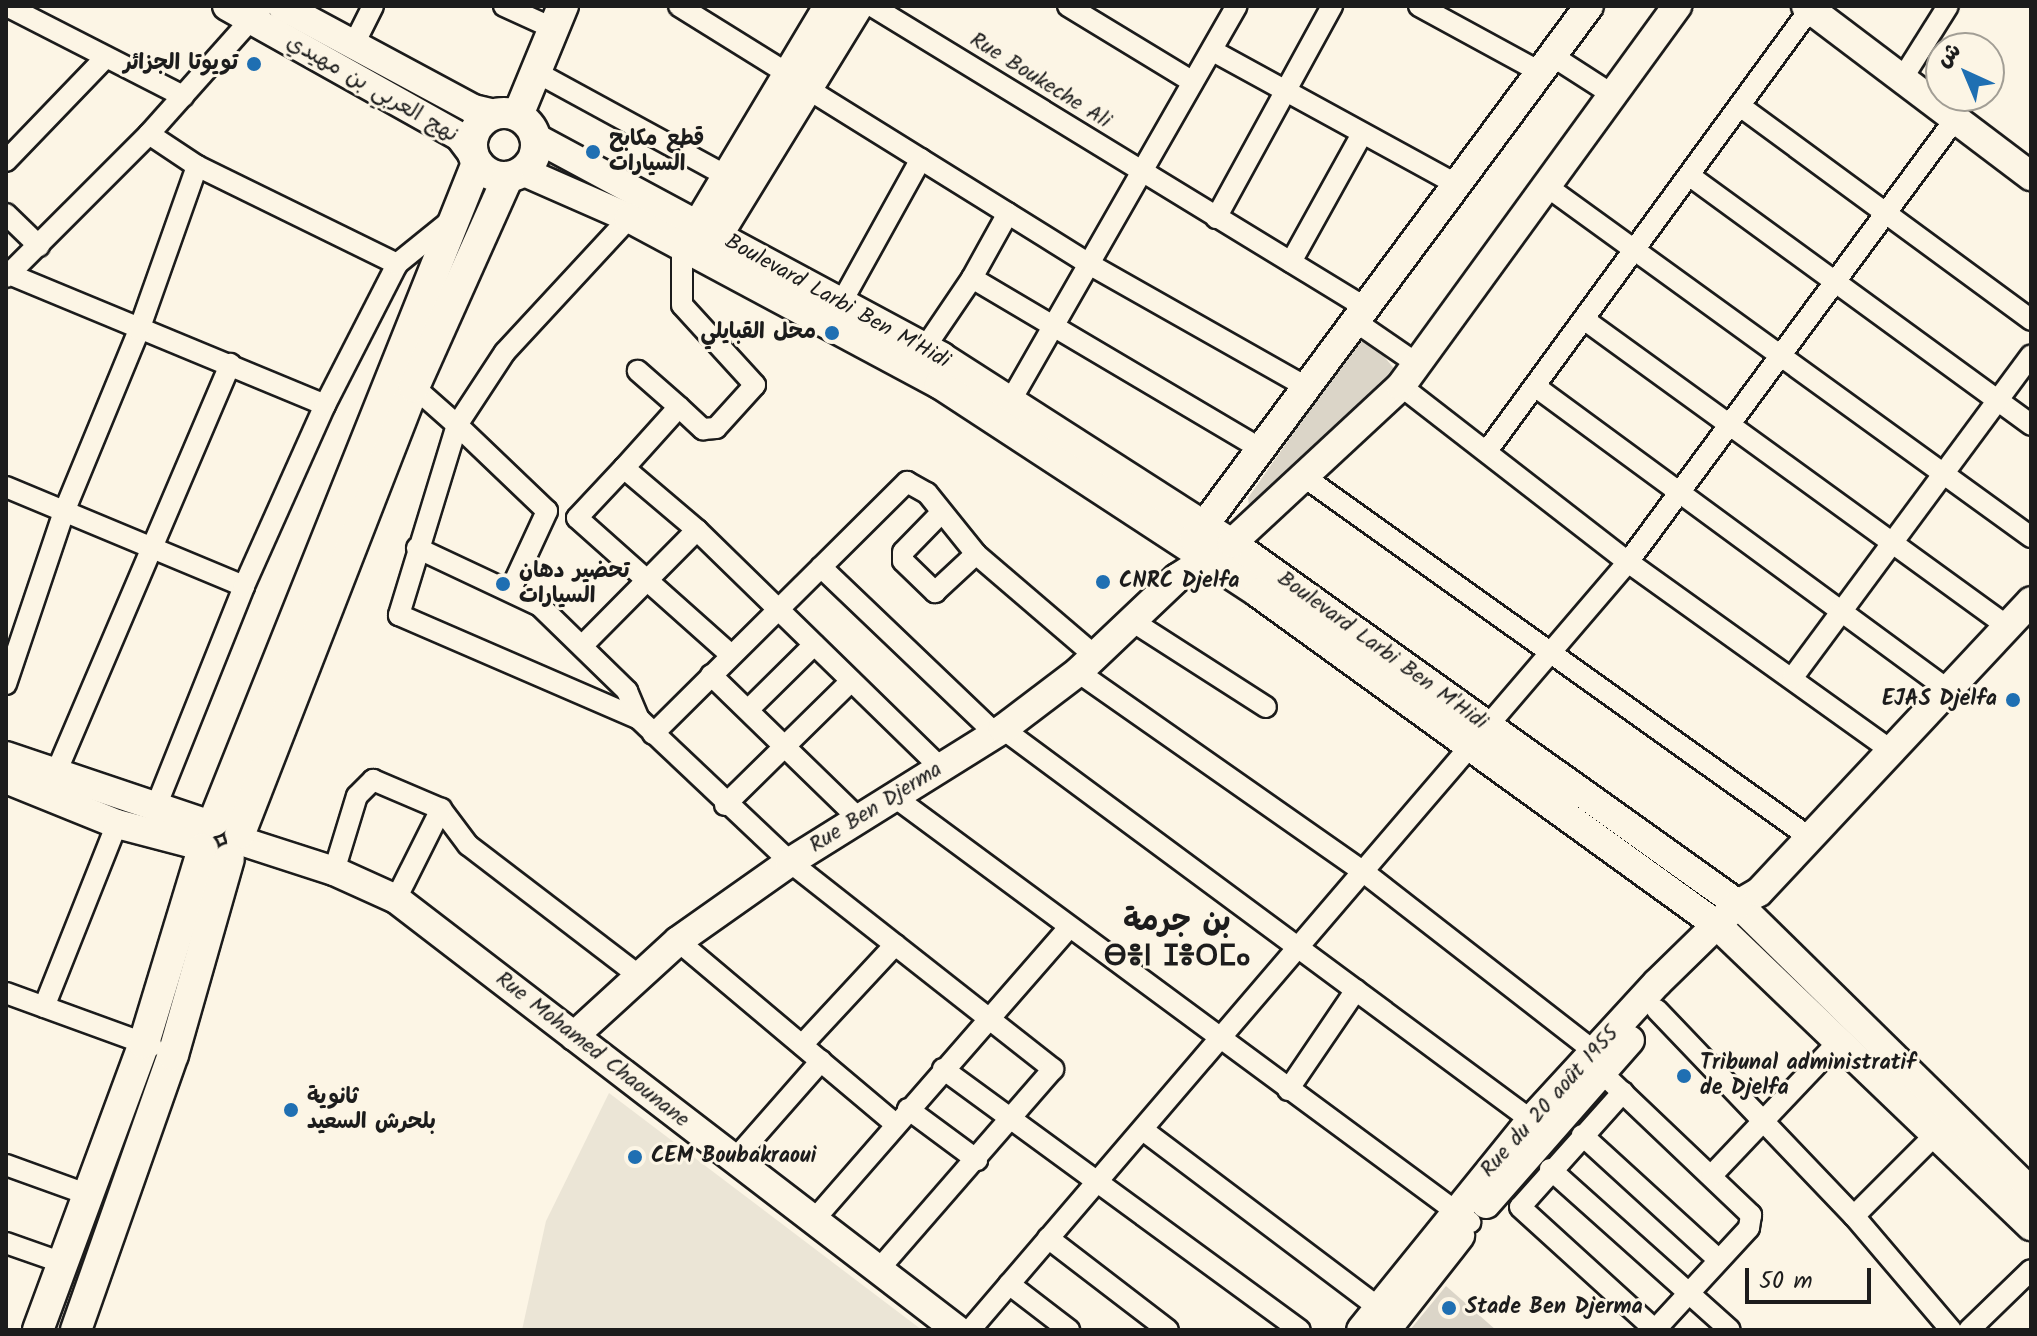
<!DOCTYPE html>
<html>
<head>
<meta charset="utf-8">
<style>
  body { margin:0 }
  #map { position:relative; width:2037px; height:1336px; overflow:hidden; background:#fcf5e5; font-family:Kalam,"Playpen Sans Arabic","Noto Sans Tifinagh",sans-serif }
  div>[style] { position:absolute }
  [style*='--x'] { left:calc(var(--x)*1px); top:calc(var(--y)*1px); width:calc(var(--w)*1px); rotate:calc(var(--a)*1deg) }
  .built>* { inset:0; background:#ebe5d6 }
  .green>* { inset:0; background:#dbd5c8 }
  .roads { filter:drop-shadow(2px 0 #1c1c1c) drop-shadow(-2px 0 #1c1c1c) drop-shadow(0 2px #1c1c1c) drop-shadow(0 -2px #1c1c1c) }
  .street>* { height:20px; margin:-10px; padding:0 10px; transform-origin:10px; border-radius:10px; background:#fcf5e5 }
  .secondary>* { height:28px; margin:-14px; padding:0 14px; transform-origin:14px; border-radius:14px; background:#fcf5e5 }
  .primary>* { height:30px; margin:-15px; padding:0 15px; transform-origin:15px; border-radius:15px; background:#fcf5e5 }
  .primary>.ring { margin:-15px; padding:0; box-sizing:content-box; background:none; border:30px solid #fcf5e5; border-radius:50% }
  .dots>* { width:22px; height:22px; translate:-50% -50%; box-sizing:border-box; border:4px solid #fcf5e5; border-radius:50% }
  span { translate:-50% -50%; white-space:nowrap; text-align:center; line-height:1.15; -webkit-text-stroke:6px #fcf5e5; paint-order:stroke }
  .poi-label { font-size:22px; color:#1c1c1c; font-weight:700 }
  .right { translate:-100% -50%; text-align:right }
  .left { translate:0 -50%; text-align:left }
  .street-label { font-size:22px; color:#1c1c1c }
  .district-label { font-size:30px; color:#1c1c1c; font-weight:700 }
  .frame { position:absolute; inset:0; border:8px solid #1c1c1c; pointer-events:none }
  .north { position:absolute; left:1925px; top:32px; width:80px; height:80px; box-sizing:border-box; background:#fcf5e5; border:2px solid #a29e95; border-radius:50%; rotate:316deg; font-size:22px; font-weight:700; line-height:32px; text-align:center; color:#1c1c1c }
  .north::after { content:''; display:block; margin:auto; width:28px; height:36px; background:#1f6fb2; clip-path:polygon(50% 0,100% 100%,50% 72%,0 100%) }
  .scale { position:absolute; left:1745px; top:1268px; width:126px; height:36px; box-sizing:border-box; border:4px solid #1c1c1c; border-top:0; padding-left:10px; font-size:24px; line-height:28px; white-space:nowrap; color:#1c1c1c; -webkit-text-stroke:6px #fcf5e5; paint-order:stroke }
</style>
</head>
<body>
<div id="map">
  <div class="built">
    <div style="clip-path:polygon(609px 1093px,922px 1330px,522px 1330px,546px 1221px)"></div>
  </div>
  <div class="green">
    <div style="clip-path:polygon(1370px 340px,1397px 372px,1255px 507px,1249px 505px,1248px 498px,1348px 355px,1360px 342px)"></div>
    <div style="clip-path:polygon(1446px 1286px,1496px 1330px,1410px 1330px)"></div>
  </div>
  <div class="roads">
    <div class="street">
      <div style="--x:7;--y:6;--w:198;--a:27.1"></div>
      <div style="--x:504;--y:6;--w:56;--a:24.3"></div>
      <div style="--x:679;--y:6;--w:131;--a:31.9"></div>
      <div style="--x:872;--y:6;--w:579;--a:31.44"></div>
      <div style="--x:1068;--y:6;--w:146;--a:31.3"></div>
      <div style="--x:1419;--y:6;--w:140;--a:28.6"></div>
      <div style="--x:353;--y:46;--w:45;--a:-63.4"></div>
      <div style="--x:1213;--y:51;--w:279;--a:28.7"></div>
      <div style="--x:1554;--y:57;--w:70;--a:32.8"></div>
      <div style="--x:536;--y:72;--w:217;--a:28.6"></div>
      <div style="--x:1902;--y:79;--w:86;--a:-57.8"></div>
      <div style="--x:808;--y:89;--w:331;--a:31.9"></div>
      <div style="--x:1089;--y:264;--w:252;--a:29.5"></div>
      <div style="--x:1740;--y:106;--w:361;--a:36.3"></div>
      <div style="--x:149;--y:134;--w:58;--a:33.7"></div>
      <div style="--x:197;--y:166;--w:223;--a:26.1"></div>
      <div style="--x:6;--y:161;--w:144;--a:-46.1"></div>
      <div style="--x:1690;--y:176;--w:422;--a:36.1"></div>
      <div style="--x:1549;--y:188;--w:595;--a:35.91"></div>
      <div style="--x:6;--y:214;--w:46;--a:44.1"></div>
      <div style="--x:1216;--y:218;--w:242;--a:-61.3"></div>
      <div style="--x:1291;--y:262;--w:146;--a:-61"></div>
      <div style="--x:9;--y:274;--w:342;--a:22.5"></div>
      <div style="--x:6;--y:277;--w:202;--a:-45"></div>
      <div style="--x:149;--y:134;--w:171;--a:-48.3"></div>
      <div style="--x:972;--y:278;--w:74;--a:-61"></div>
      <div style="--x:840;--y:305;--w:167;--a:-61"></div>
      <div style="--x:1585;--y:320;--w:521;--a:35.95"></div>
      <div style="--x:1356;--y:322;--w:74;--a:34.5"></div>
      <div style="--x:924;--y:349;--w:86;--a:-55.9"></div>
      <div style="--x:972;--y:278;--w:338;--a:30.6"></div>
      <div style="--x:1401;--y:386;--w:287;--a:37.8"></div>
      <div style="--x:1628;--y:562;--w:323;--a:35.6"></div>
      <div style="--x:414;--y:387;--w:57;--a:41.5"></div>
      <div style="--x:457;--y:425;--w:199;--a:107"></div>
      <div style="--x:399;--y:615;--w:262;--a:23.4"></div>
      <div style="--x:639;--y:719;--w:208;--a:43.4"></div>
      <div style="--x:790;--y:862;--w:335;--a:38.2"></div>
      <div style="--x:1053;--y:1069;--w:267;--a:131"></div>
      <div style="--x:1536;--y:387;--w:510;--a:36.31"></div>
      <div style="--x:1011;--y:400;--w:454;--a:-60.2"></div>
      <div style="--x:679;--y:407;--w:33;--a:43"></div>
      <div style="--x:703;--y:429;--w:13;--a:-4"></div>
      <div style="--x:716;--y:428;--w:58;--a:-47.8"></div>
      <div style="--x:755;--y:385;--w:108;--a:-132.4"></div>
      <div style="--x:682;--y:305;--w:56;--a:-90"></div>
      <div style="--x:1487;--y:451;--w:547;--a:-53.84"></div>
      <div style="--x:624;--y:468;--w:82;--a:-48"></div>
      <div style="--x:679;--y:407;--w:55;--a:-138.7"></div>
      <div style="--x:1303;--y:476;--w:622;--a:35.51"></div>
      <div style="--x:6;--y:487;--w:258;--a:22.6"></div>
      <div style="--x:941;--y:513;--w:54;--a:134.3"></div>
      <div style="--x:903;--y:552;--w:9;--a:90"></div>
      <div style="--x:903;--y:561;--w:45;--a:44.1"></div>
      <div style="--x:935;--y:592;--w:56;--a:-42.8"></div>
      <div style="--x:417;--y:548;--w:136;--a:25.2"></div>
      <div style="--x:540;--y:606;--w:122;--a:44.3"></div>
      <div style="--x:627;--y:691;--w:30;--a:67"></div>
      <div style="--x:821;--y:567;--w:240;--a:43.7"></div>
      <div style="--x:511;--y:589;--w:86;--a:-65.2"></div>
      <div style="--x:547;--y:511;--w:124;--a:-136.3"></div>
      <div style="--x:457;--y:425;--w:87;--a:-56.7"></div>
      <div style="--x:505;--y:352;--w:183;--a:-47.2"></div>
      <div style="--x:1132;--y:621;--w:159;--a:32.7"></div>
      <div style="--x:583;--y:645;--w:162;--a:-45.3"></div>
      <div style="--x:731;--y:655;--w:206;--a:-138.3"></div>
      <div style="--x:577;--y:518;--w:69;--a:-46.8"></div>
      <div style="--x:624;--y:468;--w:96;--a:40.3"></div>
      <div style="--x:697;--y:530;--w:341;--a:44.3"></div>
      <div style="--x:1078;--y:672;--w:350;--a:35"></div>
      <div style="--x:1365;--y:873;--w:301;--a:37.9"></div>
      <div style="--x:711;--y:675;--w:208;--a:44.2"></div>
      <div style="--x:1793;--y:677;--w:400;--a:-53.5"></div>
      <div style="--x:6;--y:684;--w:182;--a:-71.4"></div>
      <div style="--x:64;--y:512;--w:197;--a:-67.6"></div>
      <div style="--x:139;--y:330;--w:174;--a:-70.5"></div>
      <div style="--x:748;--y:710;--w:93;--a:-44.6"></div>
      <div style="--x:1003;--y:729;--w:657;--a:36.52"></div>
      <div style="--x:653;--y:734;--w:358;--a:-44.8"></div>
      <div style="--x:907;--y:482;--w:23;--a:29"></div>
      <div style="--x:927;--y:493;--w:78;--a:51.2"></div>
      <div style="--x:976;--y:554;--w:157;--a:40.6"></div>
      <div style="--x:55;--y:775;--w:447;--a:-66.9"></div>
      <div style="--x:896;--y:798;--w:714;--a:36.45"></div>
      <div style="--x:725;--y:805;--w:177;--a:-44.5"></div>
      <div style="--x:155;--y:809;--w:240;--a:-68.2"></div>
      <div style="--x:244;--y:586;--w:198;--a:-65.9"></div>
      <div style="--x:325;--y:405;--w:158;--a:-62.9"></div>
      <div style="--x:397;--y:264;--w:75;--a:-39"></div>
      <div style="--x:334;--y:871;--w:78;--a:-73"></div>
      <div style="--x:357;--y:796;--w:23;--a:-45"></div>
      <div style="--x:373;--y:780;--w:74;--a:23.1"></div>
      <div style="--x:441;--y:809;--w:45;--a:53.1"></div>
      <div style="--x:468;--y:845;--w:213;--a:37.4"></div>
      <div style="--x:396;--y:899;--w:101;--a:-63.4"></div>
      <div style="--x:678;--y:941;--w:284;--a:40.1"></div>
      <div style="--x:6;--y:993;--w:155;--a:20"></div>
      <div style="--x:44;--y:1007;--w:197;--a:-68.3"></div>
      <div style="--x:1657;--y:1010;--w:285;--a:46.3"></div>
      <div style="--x:1854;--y:1216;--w:150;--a:49.6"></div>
      <div style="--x:802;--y:1045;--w:137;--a:-47.1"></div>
      <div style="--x:943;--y:1069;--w:442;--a:36.2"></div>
      <div style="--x:1602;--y:1073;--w:206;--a:43.6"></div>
      <div style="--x:1751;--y:1215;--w:13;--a:99"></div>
      <div style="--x:1749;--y:1228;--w:139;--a:132.7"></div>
      <div style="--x:1288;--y:1090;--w:121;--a:-55.8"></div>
      <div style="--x:1623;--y:1092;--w:154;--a:131.8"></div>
      <div style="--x:1520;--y:1207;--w:183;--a:42.3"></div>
      <div style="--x:908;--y:1109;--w:86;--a:36.5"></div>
      <div style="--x:1143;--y:1130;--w:294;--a:37"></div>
      <div style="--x:1582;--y:1135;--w:185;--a:42.4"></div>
      <div style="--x:734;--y:1160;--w:132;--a:-48.7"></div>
      <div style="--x:6;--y:1165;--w:88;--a:19.9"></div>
      <div style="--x:1550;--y:1169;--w:241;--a:41.8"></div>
      <div style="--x:1712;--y:1175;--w:186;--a:-46.5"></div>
      <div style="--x:1854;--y:1216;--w:116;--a:-45"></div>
      <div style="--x:813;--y:1221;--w:389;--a:-48.9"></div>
      <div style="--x:1048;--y:1238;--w:151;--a:37.5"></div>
      <div style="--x:6;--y:1243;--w:60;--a:19.3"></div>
      <div style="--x:1009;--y:1284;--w:76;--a:37.5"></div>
      <div style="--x:970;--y:1330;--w:1011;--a:-49.41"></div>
      <div style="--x:1628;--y:562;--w:552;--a:-53.55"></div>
      <div style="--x:1969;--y:1330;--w:86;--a:-44.1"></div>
    </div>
    <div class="secondary">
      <div style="--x:227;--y:6;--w:267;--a:29.3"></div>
      <div style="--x:460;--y:137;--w:20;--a:53"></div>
      <div style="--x:282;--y:6;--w:217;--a:28.3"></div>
      <div style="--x:473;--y:109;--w:23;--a:13"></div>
      <div style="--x:1806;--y:6;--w:282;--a:37.1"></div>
      <div style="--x:536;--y:138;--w:461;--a:28.3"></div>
      <div style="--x:942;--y:357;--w:345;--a:32.7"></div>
      <div style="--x:1232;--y:543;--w:622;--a:35.51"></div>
      <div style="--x:1738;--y:904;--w:411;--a:44.5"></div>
      <div style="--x:522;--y:171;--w:117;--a:23.7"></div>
      <div style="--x:629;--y:218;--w:352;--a:28.2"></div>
      <div style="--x:939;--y:384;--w:381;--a:33.2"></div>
      <div style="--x:1258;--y:593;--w:566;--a:35.88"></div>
      <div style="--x:1717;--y:925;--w:435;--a:43.8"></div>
      <div style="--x:687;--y:242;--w:275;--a:-59.1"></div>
      <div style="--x:708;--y:252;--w:289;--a:-58.5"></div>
      <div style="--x:1194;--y:539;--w:663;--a:-53.46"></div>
      <div style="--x:6;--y:756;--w:213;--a:18.6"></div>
      <div style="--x:6;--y:779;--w:120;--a:22.1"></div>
      <div style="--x:117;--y:824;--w:87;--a:14.7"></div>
      <div style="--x:241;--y:841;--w:98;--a:17.9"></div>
      <div style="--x:334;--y:871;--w:68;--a:24.3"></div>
      <div style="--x:396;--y:899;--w:707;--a:37.53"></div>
      <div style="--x:574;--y:1036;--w:141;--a:-42.4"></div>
      <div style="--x:678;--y:941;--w:137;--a:-35.2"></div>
      <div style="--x:790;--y:862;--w:251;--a:-32"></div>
      <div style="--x:1003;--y:729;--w:94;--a:-37.2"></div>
      <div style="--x:1078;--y:672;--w:137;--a:-43.5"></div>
      <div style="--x:1177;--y:578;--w:65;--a:-32.5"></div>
      <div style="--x:1232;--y:543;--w:231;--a:-42.9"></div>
      <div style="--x:1401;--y:386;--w:470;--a:-54"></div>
      <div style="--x:1486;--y:1204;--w:218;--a:-48.7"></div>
      <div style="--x:1361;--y:1330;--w:270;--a:-51"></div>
      <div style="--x:1531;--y:1120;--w:186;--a:-47.4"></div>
      <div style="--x:1657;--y:983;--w:113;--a:-44.3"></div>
      <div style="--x:1738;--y:904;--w:24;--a:-30"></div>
      <div style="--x:1759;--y:892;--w:398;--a:-46.9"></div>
      <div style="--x:1386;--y:1330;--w:120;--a:-51.8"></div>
    </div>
    <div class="primary">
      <div class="ring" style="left:472px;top:113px;width:34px;height:34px"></div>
      <div style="--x:518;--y:115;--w:118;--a:-67.6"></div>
      <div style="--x:214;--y:821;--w:709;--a:-68.21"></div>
      <div style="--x:240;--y:833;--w:479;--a:-68.7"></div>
      <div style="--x:414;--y:387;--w:230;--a:-65.9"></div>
      <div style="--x:38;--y:1330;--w:306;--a:-69.7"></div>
      <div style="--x:144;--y:1043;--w:203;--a:-73.1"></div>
      <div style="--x:76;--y:1330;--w:292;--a:-70.6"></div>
      <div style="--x:173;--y:1055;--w:204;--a:-74.1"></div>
    </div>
  </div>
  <div class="dots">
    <div style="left:254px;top:64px;background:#1f6fb2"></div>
    <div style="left:593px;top:152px;background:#1f6fb2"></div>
    <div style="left:832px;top:333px;background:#1f6fb2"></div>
    <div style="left:1103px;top:582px;background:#1f6fb2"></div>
    <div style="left:503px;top:584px;background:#1f6fb2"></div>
    <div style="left:2013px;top:700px;background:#1f6fb2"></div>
    <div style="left:1684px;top:1076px;background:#1f6fb2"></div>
    <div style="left:291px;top:1110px;background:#1f6fb2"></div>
    <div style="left:635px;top:1157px;background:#1f6fb2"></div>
    <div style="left:1449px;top:1308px;background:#1f6fb2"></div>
  </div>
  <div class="poi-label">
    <span class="right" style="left:238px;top:64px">تويوتا الجزائر</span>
    <span class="left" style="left:609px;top:152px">قطع مكابح<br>السيارات</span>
    <span class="right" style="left:816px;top:333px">محل القبايلي</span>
    <span class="left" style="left:519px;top:584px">تحضير دهان<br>السيارات</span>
    <span class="left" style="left:1119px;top:582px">CNRC Djelfa</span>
    <span class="right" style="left:1997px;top:700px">EJAS Djelfa</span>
    <span class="left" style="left:1700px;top:1076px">Tribunal administratif<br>de Djelfa</span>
    <span class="left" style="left:307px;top:1110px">ثانوية<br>بلحرش السعيد</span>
    <span class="left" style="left:651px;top:1157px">CEM Boubakraoui</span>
    <span class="left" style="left:1465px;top:1308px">Stade Ben Djerma</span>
  </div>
  <div class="street-label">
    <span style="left:1040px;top:81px;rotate:32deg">Rue Boukeche Ali</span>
    <span style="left:372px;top:89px;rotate:30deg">نهج العربي بن مهيدي</span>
    <span style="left:837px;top:302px;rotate:29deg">Boulevard Larbi Ben M'Hidi</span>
    <span style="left:1382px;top:651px;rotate:36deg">Boulevard Larbi Ben M'Hidi</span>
    <span style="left:876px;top:808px;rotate:-32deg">Rue Ben Djerma</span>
    <span style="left:592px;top:1050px;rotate:38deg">Rue Mohamed Chaounane</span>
    <span style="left:1550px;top:1102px;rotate:-48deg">Rue du 20 août 1955</span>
  </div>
  <div class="district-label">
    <span style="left:1177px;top:939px">بن جرمة<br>ⴱⴻⵏ ⵊⴻⵔⵎⴰ</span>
  </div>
  <div class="frame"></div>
  <div class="north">ش</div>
  <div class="scale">50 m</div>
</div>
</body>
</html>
